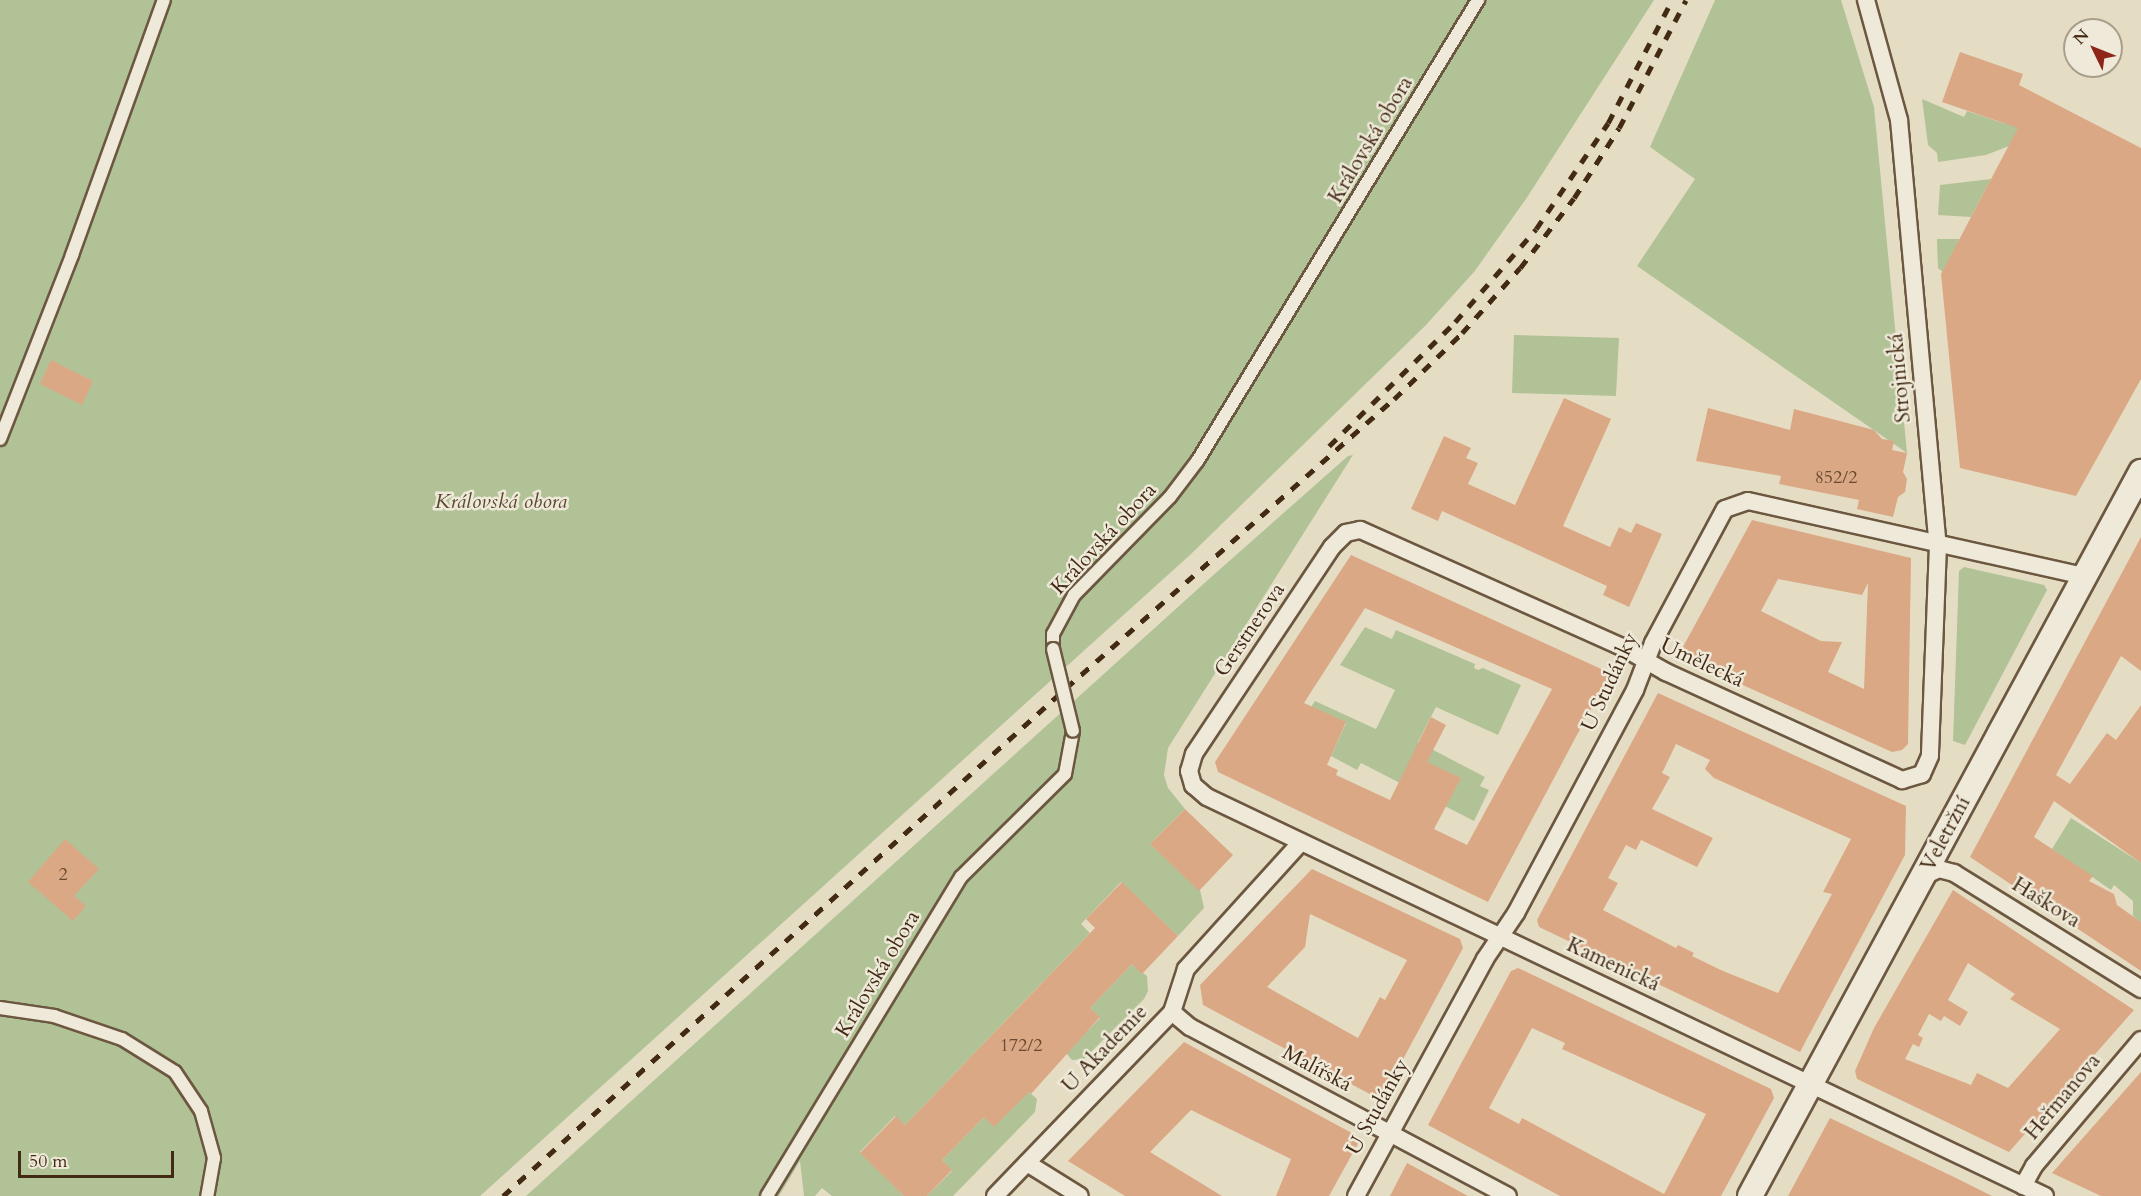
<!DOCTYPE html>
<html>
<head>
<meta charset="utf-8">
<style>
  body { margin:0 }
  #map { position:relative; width:2141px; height:1196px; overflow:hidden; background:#e5ddc3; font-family:Cardo,serif }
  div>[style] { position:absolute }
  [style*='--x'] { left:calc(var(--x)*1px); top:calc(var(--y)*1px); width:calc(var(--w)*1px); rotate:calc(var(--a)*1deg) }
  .green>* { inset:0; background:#b1c296 }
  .building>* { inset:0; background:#dba885 }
  .roads { filter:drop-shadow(2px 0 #6c5740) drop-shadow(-2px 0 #6c5740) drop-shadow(0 2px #6c5740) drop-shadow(0 -2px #6c5740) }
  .pedestrian>* { height:12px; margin:-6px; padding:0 6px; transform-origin:6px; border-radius:6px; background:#eee9d8 }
  .minor>* { height:16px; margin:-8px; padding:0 8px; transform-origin:8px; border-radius:8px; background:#eee9d8 }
  .secondary>* { height:24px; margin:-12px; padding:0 12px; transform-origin:12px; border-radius:12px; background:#eee9d8 }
  .rail>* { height:4.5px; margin-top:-2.25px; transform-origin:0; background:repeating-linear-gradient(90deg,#432a15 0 10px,transparent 0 20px) }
  .bridges { filter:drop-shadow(2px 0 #6c5740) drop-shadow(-2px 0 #6c5740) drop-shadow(0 2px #6c5740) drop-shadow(0 -2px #6c5740) }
  .pedestrian-bridge>* { height:12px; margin:-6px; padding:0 6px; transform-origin:6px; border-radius:6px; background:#eee9d8 }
  span { translate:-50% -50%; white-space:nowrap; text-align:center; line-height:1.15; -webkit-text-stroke:5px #eee9d8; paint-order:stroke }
  .number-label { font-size:18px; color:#694a31 }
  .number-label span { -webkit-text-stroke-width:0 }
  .street-label { font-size:21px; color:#432a15 }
  .park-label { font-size:21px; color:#59482f; font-style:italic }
  .north { position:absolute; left:2063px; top:18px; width:60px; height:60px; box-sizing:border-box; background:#eee9d8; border:2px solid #aa9d8a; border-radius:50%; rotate:313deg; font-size:16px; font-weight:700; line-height:24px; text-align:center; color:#432a15 }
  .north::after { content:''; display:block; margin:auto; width:21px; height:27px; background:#8f2418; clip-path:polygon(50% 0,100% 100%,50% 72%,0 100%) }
  .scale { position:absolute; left:18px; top:1151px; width:156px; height:27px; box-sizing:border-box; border:3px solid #432a15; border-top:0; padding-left:8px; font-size:18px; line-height:21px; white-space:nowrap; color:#432a15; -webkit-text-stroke:4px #eee9d8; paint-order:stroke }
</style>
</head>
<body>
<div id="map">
  <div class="green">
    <div style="clip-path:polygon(0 0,1654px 0,1526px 199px,1474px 272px,1425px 326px,1190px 555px,480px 1196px,0 1196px)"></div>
    <div style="clip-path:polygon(1715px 0,1841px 0,1874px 107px,1907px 453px,1637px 266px,1695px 179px,1650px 147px)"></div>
    <div style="clip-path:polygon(2037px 94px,2009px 146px,1986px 155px,1938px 162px,1937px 153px,1928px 145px,1922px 99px,1964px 117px,1967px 111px,2006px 124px,2010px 114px)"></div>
    <div style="clip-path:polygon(1991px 179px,1971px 217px,1938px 215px,1940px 185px)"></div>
    <div style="clip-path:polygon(1937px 239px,1959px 239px,1946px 275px,1938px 268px)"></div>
    <div style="clip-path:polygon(1514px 335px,1619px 338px,1616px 396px,1512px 393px)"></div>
    <div style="clip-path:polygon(1353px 455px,1168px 748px,1164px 775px,1168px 788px,1185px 809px,1150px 844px,1200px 890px,1204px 908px,1178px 936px,1121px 882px,1081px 924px,1090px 933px,905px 1125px,895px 1116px,860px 1152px,904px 1196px,832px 1196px,822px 1188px,815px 1196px,804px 1196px,800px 1161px,779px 1196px,526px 1196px,1210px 578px,1348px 456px)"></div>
    <div style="clip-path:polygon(1964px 567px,2044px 585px,2047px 590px,1965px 745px,1953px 741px,1959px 571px)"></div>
    <div style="clip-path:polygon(1365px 627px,1392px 639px,1396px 630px,1475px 664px,1474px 668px,1478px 670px,1483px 668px,1521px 685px,1498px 735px,1436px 707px,1418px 742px,1485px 777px,1480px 786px,1489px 790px,1474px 821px,1361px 763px,1357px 770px,1331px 756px,1346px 723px,1325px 713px,1291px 737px,1315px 701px,1376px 729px,1395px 690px,1340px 665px)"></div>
    <div style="clip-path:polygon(2071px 818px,2141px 863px,2141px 922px,2133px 916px,2133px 901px,2114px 885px,2111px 890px,2052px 849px)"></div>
    <div style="clip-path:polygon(1132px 964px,1147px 976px,1148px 991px,1144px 999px,1084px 1059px,1072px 1060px,1066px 1053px,1100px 1018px,1090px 1008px)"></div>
    <div style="clip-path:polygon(1029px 1092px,1037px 1099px,1035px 1112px,953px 1196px,927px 1196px,952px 1171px,942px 1160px,984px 1117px)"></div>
  </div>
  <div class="building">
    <div style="clip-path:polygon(1960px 52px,2023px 74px,2019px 85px,2141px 148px,2141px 379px,2076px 496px,1960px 468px,1941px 274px,2018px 128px,1942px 102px)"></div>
    <div style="clip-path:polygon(51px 360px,93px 381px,82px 405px,40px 384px)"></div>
    <div style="clip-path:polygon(1564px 398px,1611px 419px,1563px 526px,1610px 547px,1619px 527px,1631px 533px,1636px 523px,1662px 534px,1629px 607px,1603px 595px,1607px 586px,1506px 540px,1442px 511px,1438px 521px,1411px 509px,1444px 436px,1471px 448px,1466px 458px,1478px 463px,1468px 484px,1515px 505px)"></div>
    <div style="clip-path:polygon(1708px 408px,1790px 430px,1794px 409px,1874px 430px,1882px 439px,1894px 441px,1892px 450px,1907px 453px,1903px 472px,1907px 479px,1905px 492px,1898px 497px,1893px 517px,1857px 509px,1859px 500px,1779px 484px,1781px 476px,1696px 461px)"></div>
    <div style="clip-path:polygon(evenodd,1752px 520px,1911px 558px,1908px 744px,1902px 750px,1892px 752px,1678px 656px,1752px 520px,1778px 579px,1862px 595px,1868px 583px,1864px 689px,1828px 672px,1842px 642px,1821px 641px,1761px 611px,1778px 579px)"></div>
    <div style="clip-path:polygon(2141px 537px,2141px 671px,2121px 656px,2056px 775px,2070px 784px,2107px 733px,2116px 740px,2141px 705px,2141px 863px,2054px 801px,2034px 837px,2093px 876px,2089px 881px,2114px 894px,2117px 905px,2141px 922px,2141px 971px,1970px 857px)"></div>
    <div style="clip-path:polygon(evenodd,1351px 555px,1610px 673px,1488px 902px,1218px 772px,1215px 762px,1351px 555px,1365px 608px,1552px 689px,1467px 845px,1434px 829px,1461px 778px,1427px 762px,1446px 725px,1431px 717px,1390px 800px,1336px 775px,1338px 770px,1327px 765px,1346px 722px,1304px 703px,1365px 608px)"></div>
    <div style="clip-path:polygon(evenodd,1658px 693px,1906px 806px,1905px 855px,1800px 1052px,1539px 927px,1537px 920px,1658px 693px,1676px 744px,1710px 760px,1705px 769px,1714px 778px,1851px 839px,1823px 892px,1832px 894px,1778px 993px,1723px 971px,1692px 956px,1694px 953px,1678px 945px,1676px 948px,1603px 910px,1618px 883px,1608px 878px,1626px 845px,1636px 850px,1641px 840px,1697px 867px,1713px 838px,1652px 809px,1670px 777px,1662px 773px,1676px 744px)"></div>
    <div style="clip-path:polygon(1185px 809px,1233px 855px,1199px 891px,1150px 844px)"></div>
    <div style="clip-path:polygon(65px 839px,99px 869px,74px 896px,86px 906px,73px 921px,28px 882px)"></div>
    <div style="clip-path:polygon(evenodd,1312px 869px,1460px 939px,1463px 948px,1381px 1100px,1203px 1005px,1200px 985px,1312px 869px,1310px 914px,1407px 960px,1385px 1000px,1380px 997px,1358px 1038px,1267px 987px,1305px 947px,1310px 914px)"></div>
    <div style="clip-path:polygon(1122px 882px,1178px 936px,1142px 974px,1132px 964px,1090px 1008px,1100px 1017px,1031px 1094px,1029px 1092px,994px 1127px,984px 1117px,942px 1160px,952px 1170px,927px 1196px,904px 1196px,860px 1153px,896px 1116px,905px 1125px,1095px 928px,1086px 919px)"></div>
    <div style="clip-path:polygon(evenodd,1953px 890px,2134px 1010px,2009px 1152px,1857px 1079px,1855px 1071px,1874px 1028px,1953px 890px,1968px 963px,2015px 994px,2010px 999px,2060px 1029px,2008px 1088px,1977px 1073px,1971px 1085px,1905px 1059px,1913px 1044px,1919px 1047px,1923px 1038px,1918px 1035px,1929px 1014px,1941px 1021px,1944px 1016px,1960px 1026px,1968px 1012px,1948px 1000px,1968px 963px)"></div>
    <div style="clip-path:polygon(evenodd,1518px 968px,1771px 1089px,1774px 1098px,1721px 1196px,1560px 1196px,1428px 1125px,1511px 971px,1518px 968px,1532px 1028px,1565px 1043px,1562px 1049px,1706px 1114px,1664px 1194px,1522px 1118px,1519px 1124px,1489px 1108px,1532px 1028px)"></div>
    <div style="clip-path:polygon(1184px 1042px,1361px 1138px,1329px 1196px,1276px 1196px,1291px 1159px,1191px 1110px,1150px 1152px,1222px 1196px,1125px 1196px,1068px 1161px)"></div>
    <div style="clip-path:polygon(2141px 1072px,2141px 1196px,2101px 1196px,2052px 1173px)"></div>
    <div style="clip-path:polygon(1830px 1118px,1954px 1177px,1992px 1196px,1788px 1196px)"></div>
    <div style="clip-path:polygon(1407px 1163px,1468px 1196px,1390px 1196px)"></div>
  </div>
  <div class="roads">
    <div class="pedestrian">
      <div style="--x:0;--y:439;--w:198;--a:-68.6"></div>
      <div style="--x:72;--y:255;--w:271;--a:-70.2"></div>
      <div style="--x:1053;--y:649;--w:15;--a:-90"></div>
      <div style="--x:1053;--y:634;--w:44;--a:-61.7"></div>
      <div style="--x:1074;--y:595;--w:137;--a:-45.6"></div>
      <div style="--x:1170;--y:497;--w:46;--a:-52.9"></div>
      <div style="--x:1198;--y:460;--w:539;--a:-58.67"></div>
      <div style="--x:0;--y:1008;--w:55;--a:8.4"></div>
      <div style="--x:54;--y:1016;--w:72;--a:18.7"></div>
      <div style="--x:122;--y:1039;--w:62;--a:31.9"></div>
      <div style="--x:175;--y:1072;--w:47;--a:56.3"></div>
      <div style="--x:201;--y:1111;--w:49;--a:74.5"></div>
      <div style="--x:214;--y:1158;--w:39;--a:100"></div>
      <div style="--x:767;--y:1196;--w:373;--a:-58.7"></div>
      <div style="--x:961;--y:877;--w:146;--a:-44.7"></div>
      <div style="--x:1065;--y:774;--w:44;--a:-79.5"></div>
    </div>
    <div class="minor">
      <div style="--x:1866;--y:0;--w:124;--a:74.6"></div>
      <div style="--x:1899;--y:120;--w:427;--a:84.8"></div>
      <div style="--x:1938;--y:545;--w:211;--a:92.2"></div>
      <div style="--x:1930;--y:756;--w:20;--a:114"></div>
      <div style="--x:1922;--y:774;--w:21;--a:163"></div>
      <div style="--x:1902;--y:780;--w:260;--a:-155.4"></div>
      <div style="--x:1666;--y:672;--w:51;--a:-150.4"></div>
      <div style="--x:1622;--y:647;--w:287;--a:-155.9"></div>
      <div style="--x:1360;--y:530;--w:14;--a:168"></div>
      <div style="--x:1346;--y:533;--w:20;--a:135"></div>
      <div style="--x:1332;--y:547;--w:249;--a:123.7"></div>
      <div style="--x:1194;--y:754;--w:18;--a:106"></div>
      <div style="--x:1189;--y:771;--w:15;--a:74"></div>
      <div style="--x:1193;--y:785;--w:18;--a:41"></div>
      <div style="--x:1207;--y:797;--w:928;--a:25.46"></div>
      <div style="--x:1924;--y:876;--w:17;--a:-25"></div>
      <div style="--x:1939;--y:869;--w:16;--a:15"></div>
      <div style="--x:1954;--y:873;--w:220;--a:31.8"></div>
      <div style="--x:1172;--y:1012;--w:23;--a:40"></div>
      <div style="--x:1190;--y:1027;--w:360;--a:28"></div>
      <div style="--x:1027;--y:1163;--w:62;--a:31.9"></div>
      <div style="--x:2023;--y:1186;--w:23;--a:-61"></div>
      <div style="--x:2034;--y:1166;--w:165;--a:-49.7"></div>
      <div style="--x:995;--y:1196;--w:255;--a:-46.1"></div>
      <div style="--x:1172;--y:1012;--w:45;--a:-72"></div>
      <div style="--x:1186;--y:969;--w:171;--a:-47.8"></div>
      <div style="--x:1356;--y:1196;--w:270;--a:-61.4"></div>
      <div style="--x:1485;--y:959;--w:55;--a:-56"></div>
      <div style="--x:1516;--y:913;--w:253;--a:-61.9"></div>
      <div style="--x:1635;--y:690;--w:50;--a:-69"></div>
      <div style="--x:1653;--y:643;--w:152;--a:-61.8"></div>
      <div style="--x:1725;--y:509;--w:24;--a:-19"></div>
      <div style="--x:1748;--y:501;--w:344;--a:12.6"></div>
    </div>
    <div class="secondary">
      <div style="--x:1750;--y:1196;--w:823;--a:-61.63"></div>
    </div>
  </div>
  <div class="rail">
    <div style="--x:1329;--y:446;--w:177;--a:-44.5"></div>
    <div style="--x:1455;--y:322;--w:123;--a:-48.9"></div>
    <div style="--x:1536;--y:229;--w:128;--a:-55.8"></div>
    <div style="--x:1608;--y:123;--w:139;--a:-62.5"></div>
    <div style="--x:503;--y:1196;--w:758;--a:-42.06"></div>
    <div style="--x:1066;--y:688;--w:437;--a:-41.4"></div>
    <div style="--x:1394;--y:399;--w:95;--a:-44.1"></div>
    <div style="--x:1462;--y:333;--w:87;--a:-48.3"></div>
    <div style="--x:1520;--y:268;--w:88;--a:-52.4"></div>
    <div style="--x:1574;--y:198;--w:83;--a:-57.3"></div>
    <div style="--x:1619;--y:128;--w:144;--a:-62.4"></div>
  </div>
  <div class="bridges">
    <div class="pedestrian-bridge">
      <div style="--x:1053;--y:649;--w:84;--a:76.3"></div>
    </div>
  </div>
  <div class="number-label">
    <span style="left:1836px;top:478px">852/2</span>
    <span style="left:63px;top:875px">2</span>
    <span style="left:1021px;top:1046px">172/2</span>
  </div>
  <div class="street-label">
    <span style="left:1371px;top:140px;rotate:-59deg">Královská obora</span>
    <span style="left:1900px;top:378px;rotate:-95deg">Strojnická</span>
    <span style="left:1104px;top:539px;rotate:-47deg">Královská obora</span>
    <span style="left:1250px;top:630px;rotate:-56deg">Gerstnerova</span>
    <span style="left:1702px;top:663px;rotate:25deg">Umělecká</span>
    <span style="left:1610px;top:682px;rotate:-65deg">U Studánky</span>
    <span style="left:1946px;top:834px;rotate:-62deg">Veletržní</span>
    <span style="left:2046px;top:903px;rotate:32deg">Haškova</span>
    <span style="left:1613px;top:965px;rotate:25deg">Kamenická</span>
    <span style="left:878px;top:974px;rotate:-59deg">Královská obora</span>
    <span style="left:1105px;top:1049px;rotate:-46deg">U Akademie</span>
    <span style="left:1317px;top:1069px;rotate:28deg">Malířská</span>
    <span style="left:2063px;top:1097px;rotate:-50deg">Heřmanova</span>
    <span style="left:1378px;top:1107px;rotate:-61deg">U Studánky</span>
  </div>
  <div class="park-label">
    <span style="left:501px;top:502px">Královská obora</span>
  </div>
  <div class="north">N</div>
  <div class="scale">50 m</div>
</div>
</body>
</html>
